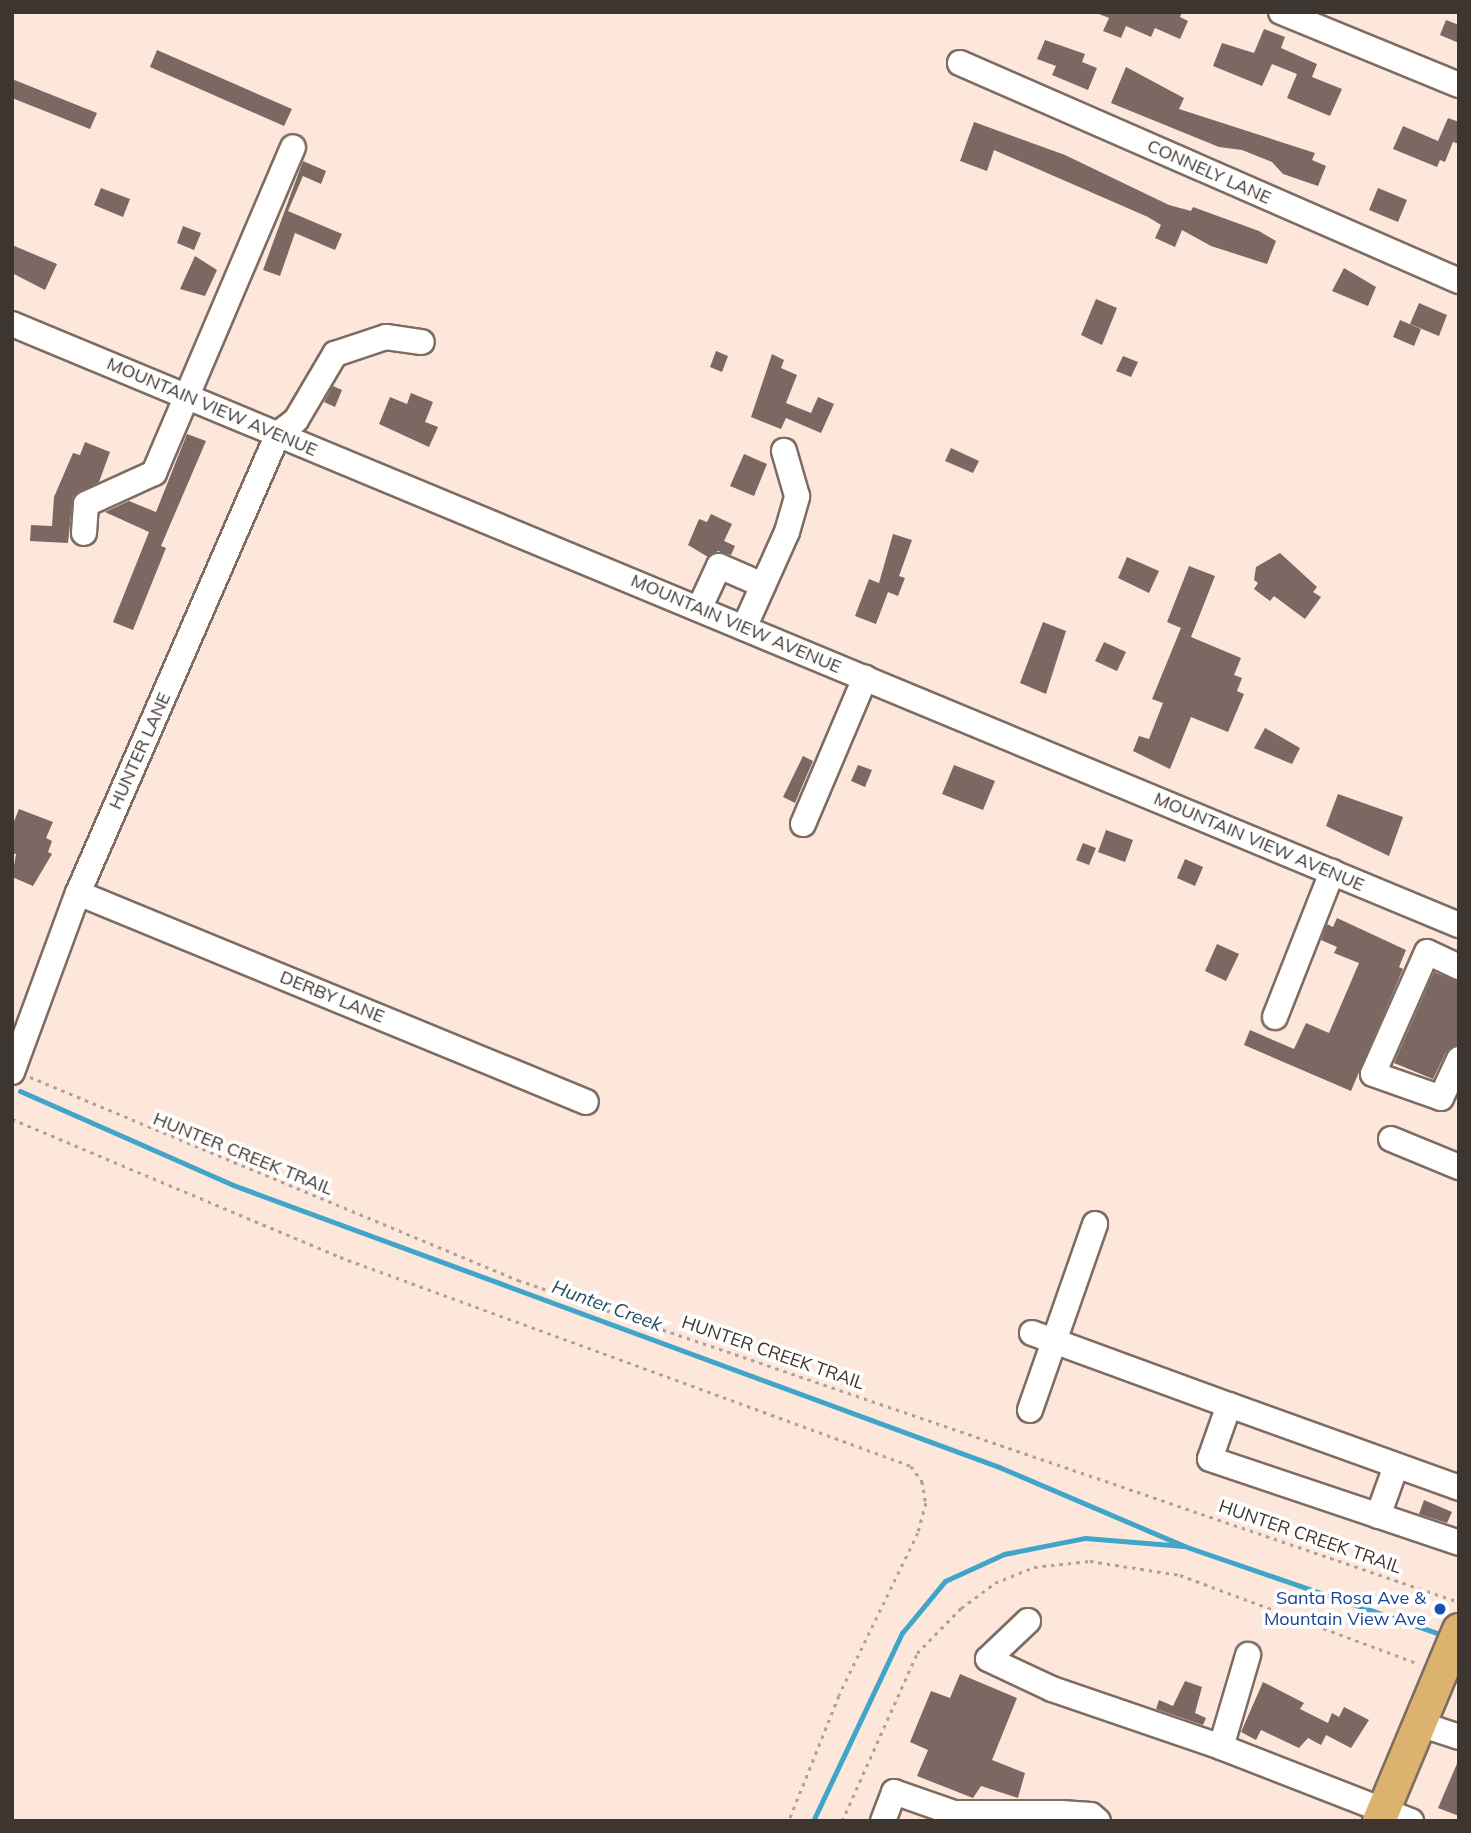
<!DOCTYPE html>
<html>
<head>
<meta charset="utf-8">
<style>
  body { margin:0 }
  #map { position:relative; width:1471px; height:1833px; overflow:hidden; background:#fde7db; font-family:Mulish,sans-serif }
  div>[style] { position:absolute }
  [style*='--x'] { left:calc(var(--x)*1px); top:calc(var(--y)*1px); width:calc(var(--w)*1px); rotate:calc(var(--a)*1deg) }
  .stream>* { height:5px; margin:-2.5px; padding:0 2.5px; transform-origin:2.5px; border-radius:2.5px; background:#40a5c9 }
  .building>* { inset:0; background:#7c6762 }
  .path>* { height:2.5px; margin-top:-1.25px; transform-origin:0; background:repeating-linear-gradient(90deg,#b1a097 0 3.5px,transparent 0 8.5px) }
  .roads { filter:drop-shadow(2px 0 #7e6c61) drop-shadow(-2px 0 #7e6c61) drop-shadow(0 2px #7e6c61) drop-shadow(0 -2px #7e6c61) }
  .minor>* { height:24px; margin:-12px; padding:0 12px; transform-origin:12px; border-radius:12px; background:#fff }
  .major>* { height:32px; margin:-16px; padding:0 16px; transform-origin:16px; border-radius:16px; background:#dbb26e }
  .dots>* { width:19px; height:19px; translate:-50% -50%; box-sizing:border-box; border:4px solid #fff; border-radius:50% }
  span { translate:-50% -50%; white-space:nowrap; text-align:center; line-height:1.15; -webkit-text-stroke:7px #fff; paint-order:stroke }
  .street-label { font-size:18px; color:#3d3530 }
  .transit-label { font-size:18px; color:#164399 }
  .right { translate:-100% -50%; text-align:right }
  .water-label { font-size:19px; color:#234e5e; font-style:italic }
  .frame { position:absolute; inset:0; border:14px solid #3d3530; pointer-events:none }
</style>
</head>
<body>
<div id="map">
  <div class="stream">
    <div style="--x:20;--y:1091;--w:233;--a:23.8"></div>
    <div style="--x:233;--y:1185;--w:816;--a:20.21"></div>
    <div style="--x:999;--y:1467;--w:201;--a:23.1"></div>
    <div style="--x:813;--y:1821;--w:208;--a:-64.7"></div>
    <div style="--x:902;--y:1633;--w:67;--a:-50.4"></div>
    <div style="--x:945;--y:1581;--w:65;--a:-24.6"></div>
    <div style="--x:1004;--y:1554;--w:83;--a:-11.2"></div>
    <div style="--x:1085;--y:1538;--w:99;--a:4.6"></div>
    <div style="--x:1184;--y:1546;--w:271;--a:19"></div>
  </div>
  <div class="building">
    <div style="clip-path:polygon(1094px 12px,1182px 12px,1180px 17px,1188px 21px,1180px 39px,1155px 28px,1151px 37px,1126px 26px,1121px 38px,1103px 31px,1109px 18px)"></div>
    <div style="clip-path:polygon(1446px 20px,1459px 25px,1459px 43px,1440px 35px)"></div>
    <div style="clip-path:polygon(1264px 29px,1285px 37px,1281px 48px,1317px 64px,1312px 77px,1342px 89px,1330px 116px,1287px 98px,1297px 74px,1272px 64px,1262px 86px,1213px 66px,1222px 43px,1254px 53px)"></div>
    <div style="clip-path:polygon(1045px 40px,1085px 54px,1082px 62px,1097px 68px,1088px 90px,1052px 75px,1056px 66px,1037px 59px)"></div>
    <div style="clip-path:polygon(157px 50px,292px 109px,284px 126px,150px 67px)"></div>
    <div style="clip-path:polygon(1126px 67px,1184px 98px,1179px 109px,1315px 153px,1312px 160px,1326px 166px,1318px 186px,1283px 174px,1272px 162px,1242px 150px,1219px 147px,1111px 103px)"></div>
    <div style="clip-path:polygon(12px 79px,97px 113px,90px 129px,12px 98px)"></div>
    <div style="clip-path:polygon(1448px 118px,1459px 122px,1459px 144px,1453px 142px,1445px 162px,1440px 160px,1437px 167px,1393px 149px,1403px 126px,1438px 141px)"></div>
    <div style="clip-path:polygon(974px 122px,1065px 155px,1169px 205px,1191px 211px,1193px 207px,1259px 231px,1276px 241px,1267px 264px,1211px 246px,1182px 230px,1175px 247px,1155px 238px,1161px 225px,1148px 217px,994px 150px,987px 171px,960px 161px)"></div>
    <div style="clip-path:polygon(303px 161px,326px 171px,321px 184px,303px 176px,288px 211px,342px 234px,335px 250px,295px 233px,280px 276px,263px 270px)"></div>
    <div style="clip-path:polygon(101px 188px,130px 199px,123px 217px,94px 205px)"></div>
    <div style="clip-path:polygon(1378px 188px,1407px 200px,1398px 222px,1369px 210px)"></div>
    <div style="clip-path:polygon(183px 226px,201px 233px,194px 250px,177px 243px)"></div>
    <div style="clip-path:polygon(12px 245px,57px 264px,45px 290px,12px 273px)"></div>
    <div style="clip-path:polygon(195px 256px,217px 270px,205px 296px,180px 289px)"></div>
    <div style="clip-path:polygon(1344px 268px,1376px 287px,1368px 306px,1332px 291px)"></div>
    <div style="clip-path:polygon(1096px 299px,1117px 308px,1102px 345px,1081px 335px)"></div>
    <div style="clip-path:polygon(1419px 303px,1447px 315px,1439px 336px,1410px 324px)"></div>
    <div style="clip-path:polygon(1400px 320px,1421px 329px,1414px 346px,1393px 337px)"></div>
    <div style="clip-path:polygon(716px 351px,728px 356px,722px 372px,710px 367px)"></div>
    <div style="clip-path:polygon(772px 354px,784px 360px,781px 368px,797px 375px,786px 403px,811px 413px,818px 397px,834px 404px,821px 433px,786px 418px,781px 429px,751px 417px)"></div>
    <div style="clip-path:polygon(1123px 356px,1138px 362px,1131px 377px,1116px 371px)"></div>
    <div style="clip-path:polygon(333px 386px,342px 390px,335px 407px,324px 402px)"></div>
    <div style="clip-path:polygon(411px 393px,433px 402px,425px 422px,438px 427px,429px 447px,379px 424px,390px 397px,407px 404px)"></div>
    <div style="clip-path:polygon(187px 434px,206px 441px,161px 546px,166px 548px,133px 630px,113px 622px,149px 532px,105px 512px,129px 501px,156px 512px)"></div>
    <div style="clip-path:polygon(85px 442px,110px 452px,99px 482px,73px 496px,68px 543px,30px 541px,31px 525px,52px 526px,54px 497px,73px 453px,80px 455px)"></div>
    <div style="clip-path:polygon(951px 448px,979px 461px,973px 473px,945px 461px)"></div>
    <div style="clip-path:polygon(744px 454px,767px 464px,754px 496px,730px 486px)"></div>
    <div style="clip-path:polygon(711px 514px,732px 524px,724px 541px,735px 546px,731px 555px,718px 551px,708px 557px,688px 545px,699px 519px,707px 522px)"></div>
    <div style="clip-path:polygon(893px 534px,912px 540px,899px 576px,905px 578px,898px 596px,888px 592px,876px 624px,855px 616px,869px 579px,879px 583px)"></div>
    <div style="clip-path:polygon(1280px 553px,1317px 587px,1313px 592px,1321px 597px,1305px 619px,1274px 596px,1270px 601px,1254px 589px,1258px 583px,1254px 580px,1256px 567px)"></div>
    <div style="clip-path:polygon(1127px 557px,1159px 571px,1149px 593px,1118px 578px)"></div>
    <div style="clip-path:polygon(1189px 566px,1215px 576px,1191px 637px,1241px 658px,1234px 675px,1242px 678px,1237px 691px,1244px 694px,1228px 732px,1191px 717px,1170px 769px,1133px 751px,1139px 736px,1149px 739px,1163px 703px,1152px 699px,1181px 628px,1167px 622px)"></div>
    <div style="clip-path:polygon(1043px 622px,1066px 631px,1046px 694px,1020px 683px)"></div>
    <div style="clip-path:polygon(1104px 642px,1126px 652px,1117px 671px,1095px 661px)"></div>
    <div style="clip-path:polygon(1265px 728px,1300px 748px,1292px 764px,1254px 748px)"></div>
    <div style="clip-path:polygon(803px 756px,813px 761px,795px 803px,783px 797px)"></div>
    <div style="clip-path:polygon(858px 765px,872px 770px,865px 787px,851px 781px)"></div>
    <div style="clip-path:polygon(954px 765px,995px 781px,983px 810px,942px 794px)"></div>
    <div style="clip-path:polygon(1338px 794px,1403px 817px,1389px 856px,1326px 826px)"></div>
    <div style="clip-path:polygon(19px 809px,53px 822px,46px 838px,52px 841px,48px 852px,52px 854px,33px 886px,12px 877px,16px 854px,12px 853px,12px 826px)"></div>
    <div style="clip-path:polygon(1106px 830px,1133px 840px,1125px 862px,1098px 852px)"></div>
    <div style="clip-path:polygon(1083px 843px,1096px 848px,1089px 865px,1076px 860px)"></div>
    <div style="clip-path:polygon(1185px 859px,1203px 867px,1195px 886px,1177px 878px)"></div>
    <div style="clip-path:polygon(1337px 918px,1406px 950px,1399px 967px,1403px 969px,1351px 1091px,1244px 1045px,1250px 1030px,1294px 1049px,1306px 1023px,1329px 1033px,1359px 963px,1334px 953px,1337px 947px,1321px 940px,1327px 924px,1333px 927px)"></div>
    <div style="clip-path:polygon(1217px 944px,1239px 954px,1226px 981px,1205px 971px)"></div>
    <div style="clip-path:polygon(1434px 972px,1459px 982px,1459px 1044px,1446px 1052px,1433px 1079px,1394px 1063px)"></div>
    <div style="clip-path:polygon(1424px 1500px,1452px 1512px,1447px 1523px,1419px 1514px)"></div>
    <div style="clip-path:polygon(960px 1674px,1017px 1698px,992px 1760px,1025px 1773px,1018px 1798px,981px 1786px,973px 1798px,917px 1776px,928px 1750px,910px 1742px,931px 1691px,950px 1698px)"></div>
    <div style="clip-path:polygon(1185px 1681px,1202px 1687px,1195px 1713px,1206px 1718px,1203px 1725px,1156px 1709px,1159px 1700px,1173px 1706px)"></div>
    <div style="clip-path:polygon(1263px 1682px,1304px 1703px,1300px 1709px,1328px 1723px,1332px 1713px,1339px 1717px,1344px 1707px,1369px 1720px,1351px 1748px,1326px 1735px,1321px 1745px,1308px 1738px,1299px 1748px,1261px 1730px,1256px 1740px,1241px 1732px)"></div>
    <div style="clip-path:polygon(1459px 1759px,1459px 1816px,1438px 1808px)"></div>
  </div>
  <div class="path">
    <div style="--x:30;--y:1077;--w:529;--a:22.59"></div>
    <div style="--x:518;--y:1280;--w:995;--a:18.89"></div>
    <div style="--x:12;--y:1119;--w:356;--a:22.8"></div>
    <div style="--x:340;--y:1257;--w:608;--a:20.1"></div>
    <div style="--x:911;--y:1466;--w:19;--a:54"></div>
    <div style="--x:922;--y:1481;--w:22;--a:80"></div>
    <div style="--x:926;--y:1503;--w:31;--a:105"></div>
    <div style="--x:918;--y:1533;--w:181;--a:115.9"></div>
    <div style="--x:839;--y:1696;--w:135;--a:111.8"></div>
    <div style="--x:842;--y:1821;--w:184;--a:-65.9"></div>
    <div style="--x:917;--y:1653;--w:63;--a:-45.6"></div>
    <div style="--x:961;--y:1608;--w:42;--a:-36.3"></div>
    <div style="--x:995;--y:1583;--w:42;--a:-22.3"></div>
    <div style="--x:1034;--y:1567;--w:56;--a:-6.1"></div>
    <div style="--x:1090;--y:1561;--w:91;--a:8.8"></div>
    <div style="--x:1180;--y:1575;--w:255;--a:20.4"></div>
  </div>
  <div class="roads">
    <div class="minor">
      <div style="--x:1281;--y:12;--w:192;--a:22.3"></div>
      <div style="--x:960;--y:63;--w:545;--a:23.6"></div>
      <div style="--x:12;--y:324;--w:1567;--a:22.56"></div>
      <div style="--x:84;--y:533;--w:29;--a:-86"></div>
      <div style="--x:86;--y:504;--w:75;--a:-24.5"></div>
      <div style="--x:154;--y:473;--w:354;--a:-66.9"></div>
      <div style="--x:699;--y:609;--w:47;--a:-65.1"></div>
      <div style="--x:719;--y:566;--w:48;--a:23.4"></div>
      <div style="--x:744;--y:628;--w:105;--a:-65.9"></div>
      <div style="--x:787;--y:532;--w:37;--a:-74"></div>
      <div style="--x:797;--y:496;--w:47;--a:-106.1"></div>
      <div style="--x:803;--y:824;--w:159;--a:-67"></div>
      <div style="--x:78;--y:893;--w:549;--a:22.36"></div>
      <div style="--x:1459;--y:967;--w:35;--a:-155"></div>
      <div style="--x:1427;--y:952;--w:133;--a:113.9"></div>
      <div style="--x:1373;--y:1074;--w:72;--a:19.4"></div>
      <div style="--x:1441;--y:1098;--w:43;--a:-65.2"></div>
      <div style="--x:1275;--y:1017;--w:156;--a:-68.5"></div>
      <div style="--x:12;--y:1072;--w:191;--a:-69.8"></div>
      <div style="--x:78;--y:893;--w:501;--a:-66.46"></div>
      <div style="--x:278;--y:434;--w:23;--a:-38"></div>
      <div style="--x:296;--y:420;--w:77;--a:-59.4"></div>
      <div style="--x:335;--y:354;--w:54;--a:-18.4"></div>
      <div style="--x:386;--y:337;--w:36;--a:8"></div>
      <div style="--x:1391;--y:1139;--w:74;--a:22.4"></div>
      <div style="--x:1032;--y:1333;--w:210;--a:20.1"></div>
      <div style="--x:1229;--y:1405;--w:57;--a:109.4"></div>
      <div style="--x:1210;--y:1459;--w:263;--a:18.6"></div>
      <div style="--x:1229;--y:1405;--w:245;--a:19.8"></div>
      <div style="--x:1030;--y:1410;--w:197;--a:-70.7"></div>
      <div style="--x:1378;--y:1516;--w:53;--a:-70.2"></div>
      <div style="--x:1028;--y:1621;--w:55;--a:136.5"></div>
      <div style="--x:988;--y:1659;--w:71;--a:25.1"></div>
      <div style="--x:1052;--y:1689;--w:179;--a:18.9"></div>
      <div style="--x:1221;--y:1747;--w:204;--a:21.3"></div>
      <div style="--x:1420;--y:1724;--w:41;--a:18.4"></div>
      <div style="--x:1221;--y:1747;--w:96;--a:-73.6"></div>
      <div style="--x:1061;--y:1813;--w:30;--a:4"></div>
      <div style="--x:1091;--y:1815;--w:9;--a:41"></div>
      <div style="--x:883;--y:1821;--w:31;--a:-69"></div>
      <div style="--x:894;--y:1792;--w:64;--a:19.3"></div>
      <div style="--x:954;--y:1813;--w:107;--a:0"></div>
      <div style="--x:1061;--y:1813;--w:9;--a:111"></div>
    </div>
    <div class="major">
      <div style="--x:1379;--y:1821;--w:207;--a:-67.3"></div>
    </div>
  </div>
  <div class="dots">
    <div style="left:1440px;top:1609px;background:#1a4fb4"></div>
  </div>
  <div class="street-label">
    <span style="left:1209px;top:172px;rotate:24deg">CONNELY LANE</span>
    <span style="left:212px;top:407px;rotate:23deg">MOUNTAIN VIEW AVENUE</span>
    <span style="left:736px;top:624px;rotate:23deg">MOUNTAIN VIEW AVENUE</span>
    <span style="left:140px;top:751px;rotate:-66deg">HUNTER LANE</span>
    <span style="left:1259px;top:842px;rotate:23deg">MOUNTAIN VIEW AVENUE</span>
    <span style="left:332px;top:997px;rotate:22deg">DERBY LANE</span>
    <span style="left:243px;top:1154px;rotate:22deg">HUNTER CREEK TRAIL</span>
    <span style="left:773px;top:1353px;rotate:19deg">HUNTER CREEK TRAIL</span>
    <span style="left:1310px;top:1537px;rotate:19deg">HUNTER CREEK TRAIL</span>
  </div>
  <div class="transit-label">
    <span class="right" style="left:1426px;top:1609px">Santa Rosa Ave &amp;<br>Mountain View Ave</span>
  </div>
  <div class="water-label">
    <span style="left:607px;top:1306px;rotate:20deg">Hunter Creek</span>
  </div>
  <div class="frame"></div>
</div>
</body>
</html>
